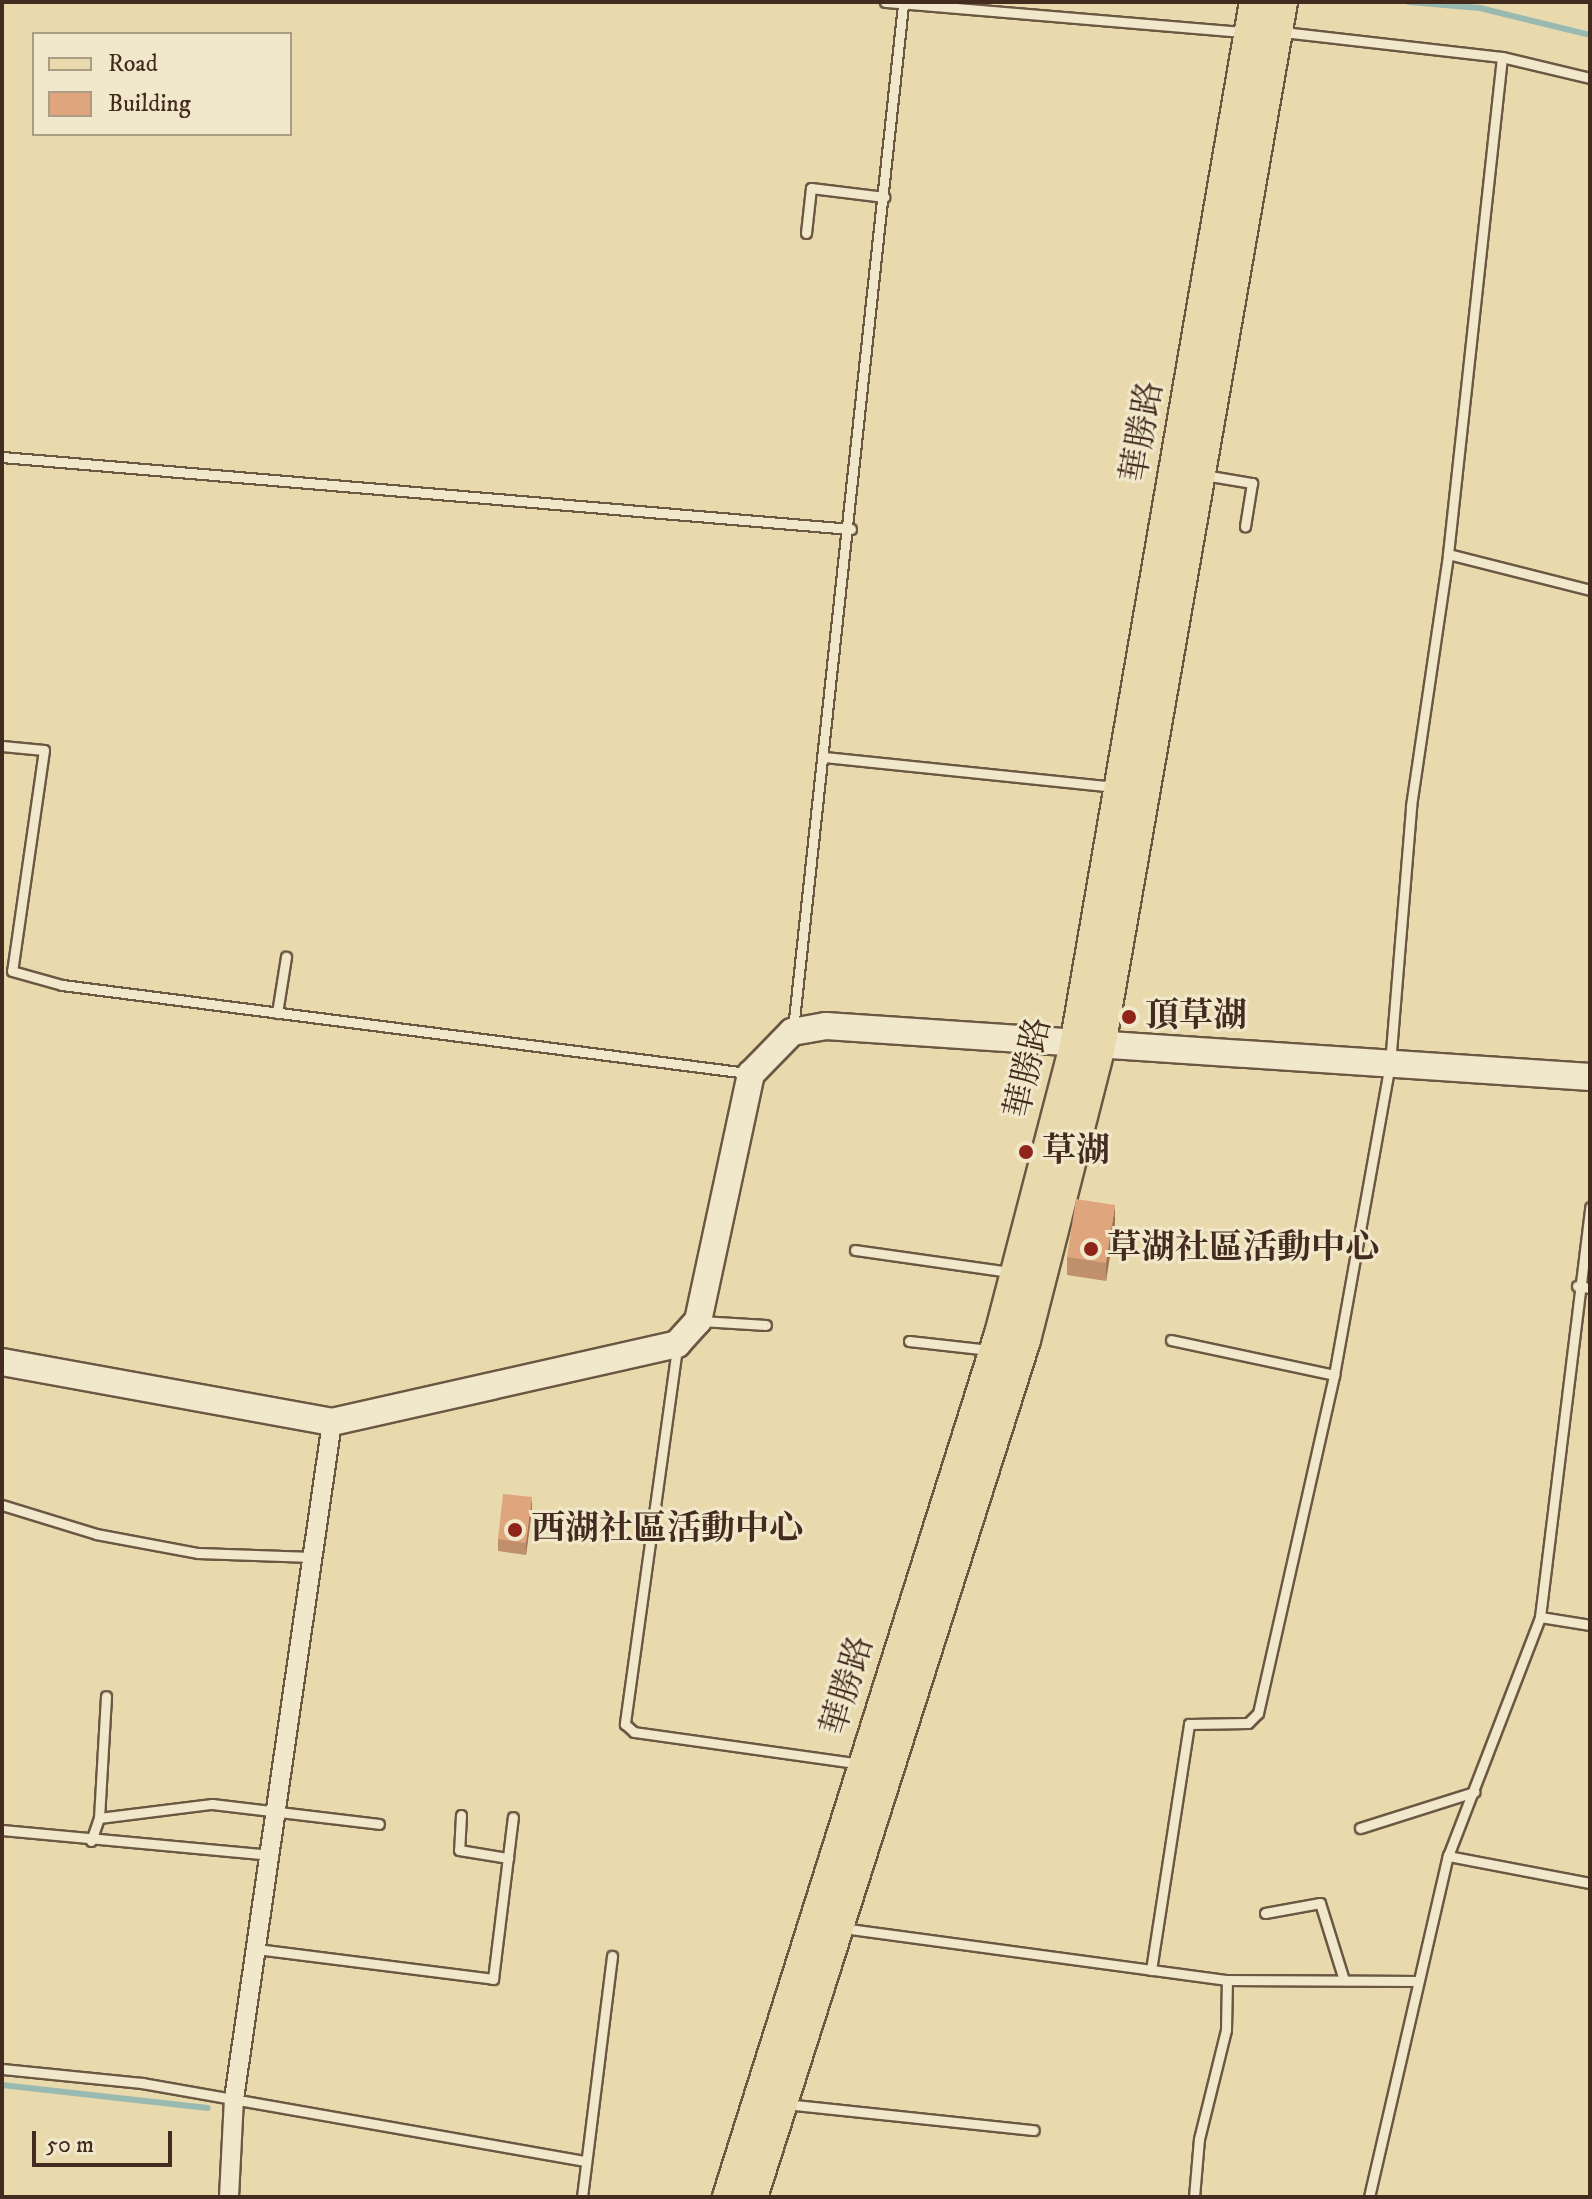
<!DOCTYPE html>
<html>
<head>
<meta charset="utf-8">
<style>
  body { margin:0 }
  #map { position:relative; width:1592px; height:2199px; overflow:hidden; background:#e9daae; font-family:"IM FELL DW Pica","Noto Serif TC",serif }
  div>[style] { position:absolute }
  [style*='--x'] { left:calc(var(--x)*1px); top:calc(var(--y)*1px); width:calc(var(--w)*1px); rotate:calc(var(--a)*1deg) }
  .stream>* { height:6px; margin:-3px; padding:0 3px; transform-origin:3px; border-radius:3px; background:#99bab1 }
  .roads { filter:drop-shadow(2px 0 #6c5743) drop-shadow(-2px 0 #6c5743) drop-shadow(0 2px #6c5743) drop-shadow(0 -2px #6c5743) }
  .lane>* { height:9px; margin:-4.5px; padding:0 4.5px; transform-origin:4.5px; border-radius:4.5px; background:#f1e7ca }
  .street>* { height:18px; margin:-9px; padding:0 9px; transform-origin:9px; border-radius:9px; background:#f1e7ca }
  .secondary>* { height:26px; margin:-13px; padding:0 13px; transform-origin:13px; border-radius:13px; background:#f1e7ca }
  .primary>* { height:30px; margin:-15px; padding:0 15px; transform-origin:15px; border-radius:15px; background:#e9daae }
  .wall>* { inset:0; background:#c08f6c }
  .shaded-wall>* { inset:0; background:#9c7458 }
  .building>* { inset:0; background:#dfa67d }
  .dots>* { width:22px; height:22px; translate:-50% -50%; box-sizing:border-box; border:4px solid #f1e7ca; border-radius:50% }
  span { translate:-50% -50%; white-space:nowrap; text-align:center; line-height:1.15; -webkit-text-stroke:6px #f1e7ca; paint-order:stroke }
  .street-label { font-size:34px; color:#432b1f }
  .poi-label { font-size:34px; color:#432b1f; font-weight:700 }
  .left { translate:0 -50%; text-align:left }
  .frame { position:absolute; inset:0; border:4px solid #432b1f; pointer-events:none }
  .legend { position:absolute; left:32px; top:32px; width:260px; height:104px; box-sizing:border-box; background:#f1e7ca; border:2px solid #ab9c86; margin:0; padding:10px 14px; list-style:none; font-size:24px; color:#432b1f }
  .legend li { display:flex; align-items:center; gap:16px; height:40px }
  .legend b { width:40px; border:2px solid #ab9c86 }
  .scale { position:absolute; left:32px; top:2131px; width:140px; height:36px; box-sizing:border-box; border:4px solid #432b1f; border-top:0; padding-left:10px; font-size:24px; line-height:28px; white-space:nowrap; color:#432b1f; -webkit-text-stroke:6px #f1e7ca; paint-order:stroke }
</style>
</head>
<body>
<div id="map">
  <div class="stream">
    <div style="--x:1409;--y:2;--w:71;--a:4.8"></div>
    <div style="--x:1480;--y:8;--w:113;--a:13.8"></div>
    <div style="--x:2;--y:2085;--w:207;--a:6.4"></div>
  </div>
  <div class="roads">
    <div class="lane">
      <div style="--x:885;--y:2;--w:360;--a:4.8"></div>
      <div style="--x:1283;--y:32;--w:220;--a:6.5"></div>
      <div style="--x:1502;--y:57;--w:90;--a:13.4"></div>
      <div style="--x:806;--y:233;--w:45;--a:-83.7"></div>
      <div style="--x:811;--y:188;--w:74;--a:7"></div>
      <div style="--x:2;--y:457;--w:852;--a:4.85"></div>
      <div style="--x:1204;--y:475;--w:49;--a:9.5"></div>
      <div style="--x:1252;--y:483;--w:44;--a:99.2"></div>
      <div style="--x:1448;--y:554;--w:146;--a:14.2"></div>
      <div style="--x:2;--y:746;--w:42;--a:5.4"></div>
      <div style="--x:44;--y:750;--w:223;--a:98.2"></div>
      <div style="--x:12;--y:971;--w:52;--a:15.6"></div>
      <div style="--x:62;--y:985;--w:691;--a:7.32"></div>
      <div style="--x:824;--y:757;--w:293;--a:5.9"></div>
      <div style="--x:277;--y:1013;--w:57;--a:-80.9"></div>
      <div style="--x:793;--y:1029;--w:1031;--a:-83.87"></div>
      <div style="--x:855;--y:1250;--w:157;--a:8.1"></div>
      <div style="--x:1577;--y:1286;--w:13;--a:9"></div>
      <div style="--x:701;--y:1321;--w:65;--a:3.5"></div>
      <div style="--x:1171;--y:1340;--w:167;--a:12.1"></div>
      <div style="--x:909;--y:1341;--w:81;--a:6.4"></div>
      <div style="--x:677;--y:1348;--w:380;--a:97.9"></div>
      <div style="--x:625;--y:1724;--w:12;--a:42"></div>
      <div style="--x:634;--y:1732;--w:230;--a:8"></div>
      <div style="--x:2;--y:1505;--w:98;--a:17.1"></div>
      <div style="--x:96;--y:1534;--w:104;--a:10.6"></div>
      <div style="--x:198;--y:1553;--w:114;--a:2"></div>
      <div style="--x:1540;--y:1617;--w:51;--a:9.1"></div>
      <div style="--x:461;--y:1815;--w:35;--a:93"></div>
      <div style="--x:459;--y:1850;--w:50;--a:9.3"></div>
      <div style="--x:99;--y:1818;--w:122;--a:-86.7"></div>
      <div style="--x:1360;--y:1828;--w:120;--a:-17.5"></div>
      <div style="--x:2;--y:1830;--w:268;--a:5.3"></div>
      <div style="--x:91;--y:1841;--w:24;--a:-71"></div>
      <div style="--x:99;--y:1818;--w:114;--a:-7.1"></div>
      <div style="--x:212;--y:1804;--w:168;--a:6.8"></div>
      <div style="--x:1448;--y:1856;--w:145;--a:10.8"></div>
      <div style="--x:1265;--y:1913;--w:56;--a:-10.3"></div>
      <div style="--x:1320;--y:1903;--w:81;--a:72.7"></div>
      <div style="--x:842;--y:1928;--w:388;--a:7.7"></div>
      <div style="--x:1227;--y:1980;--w:189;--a:0.3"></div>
      <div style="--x:257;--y:1949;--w:238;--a:7.2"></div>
      <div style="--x:493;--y:1979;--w:163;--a:-83"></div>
      <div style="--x:1151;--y:1970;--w:249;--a:-81.2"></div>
      <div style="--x:1189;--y:1724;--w:59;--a:-1"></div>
      <div style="--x:1248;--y:1723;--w:14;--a:-45"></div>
      <div style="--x:1258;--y:1713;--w:346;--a:-77.3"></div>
      <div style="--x:1334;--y:1375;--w:316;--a:-79.8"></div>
      <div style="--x:1390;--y:1064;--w:259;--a:-85.3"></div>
      <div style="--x:1411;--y:806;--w:255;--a:-81.6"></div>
      <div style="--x:1448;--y:554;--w:500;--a:-83.8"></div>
      <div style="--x:2;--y:2069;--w:141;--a:5.7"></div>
      <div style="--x:142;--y:2083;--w:450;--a:10"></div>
      <div style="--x:785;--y:2104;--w:250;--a:6"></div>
      <div style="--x:582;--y:2197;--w:243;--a:-82.9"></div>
      <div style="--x:1194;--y:2197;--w:58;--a:-85.1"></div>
      <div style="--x:1199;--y:2139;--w:112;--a:-76.1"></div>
      <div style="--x:1226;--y:2030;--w:50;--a:-88.9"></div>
      <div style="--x:1369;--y:2197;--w:350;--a:-77"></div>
      <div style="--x:1448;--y:1856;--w:256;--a:-68.9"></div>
      <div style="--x:1540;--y:1617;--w:413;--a:-83"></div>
    </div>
    <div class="street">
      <div style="--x:229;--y:2197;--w:98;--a:-87.1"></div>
      <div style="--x:234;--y:2099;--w:684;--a:-81.76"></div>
    </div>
    <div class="secondary">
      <div style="--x:2;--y:1362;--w:335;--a:10.3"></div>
      <div style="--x:332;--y:1422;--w:354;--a:-12.7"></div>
      <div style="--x:677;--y:1344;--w:31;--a:-48"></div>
      <div style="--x:698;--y:1321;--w:253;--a:-77.9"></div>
      <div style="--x:751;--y:1074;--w:59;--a:-45.7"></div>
      <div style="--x:792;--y:1032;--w:35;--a:-10"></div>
      <div style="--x:826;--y:1026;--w:766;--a:3.82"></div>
    </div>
    <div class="primary">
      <div style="--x:728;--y:2197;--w:905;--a:-72.51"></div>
      <div style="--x:1000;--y:1334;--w:298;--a:-75.4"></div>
      <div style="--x:1075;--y:1046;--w:1059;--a:-80.22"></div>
      <div style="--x:752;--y:2197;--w:899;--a:-72.33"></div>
      <div style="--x:1025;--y:1340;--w:303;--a:-75.7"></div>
      <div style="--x:1100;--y:1046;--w:1060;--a:-80.11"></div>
    </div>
  </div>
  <div class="wall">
    <div style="clip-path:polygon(1115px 1223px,1106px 1281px,1067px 1275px,1067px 1257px)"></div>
    <div style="clip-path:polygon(532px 1510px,526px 1555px,498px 1551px,498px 1539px)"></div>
  </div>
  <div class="shaded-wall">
    <div style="clip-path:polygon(1115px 1205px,1115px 1223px,1106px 1281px,1106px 1263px)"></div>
    <div style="clip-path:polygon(532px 1497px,532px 1510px,526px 1555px,526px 1543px)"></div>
  </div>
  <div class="building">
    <div style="clip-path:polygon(1076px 1199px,1115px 1205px,1106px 1263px,1067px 1257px)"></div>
    <div style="clip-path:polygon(503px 1494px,532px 1497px,526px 1543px,498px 1539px)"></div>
  </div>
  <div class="dots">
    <div style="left:1129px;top:1017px;background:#8f2418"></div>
    <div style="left:1026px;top:1152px;background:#8f2418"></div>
    <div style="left:1091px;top:1249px;background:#8f2418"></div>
    <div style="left:515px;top:1530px;background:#8f2418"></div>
  </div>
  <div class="street-label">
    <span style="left:1143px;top:432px;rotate:-80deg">華勝路</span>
    <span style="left:1029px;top:1068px;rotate:-77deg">華勝路</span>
    <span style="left:848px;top:1686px;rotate:-73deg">華勝路</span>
  </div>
  <div class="poi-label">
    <span class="left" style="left:1145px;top:1017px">頂草湖</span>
    <span class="left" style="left:1042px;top:1152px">草湖</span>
    <span class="left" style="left:1107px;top:1249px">草湖社區活動中心</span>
    <span class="left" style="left:531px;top:1530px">西湖社區活動中心</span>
  </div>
  <div class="frame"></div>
  <ul class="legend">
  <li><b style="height:10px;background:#e9daae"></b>Road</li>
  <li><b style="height:22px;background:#dfa67d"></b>Building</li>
  </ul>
  <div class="scale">50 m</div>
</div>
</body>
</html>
